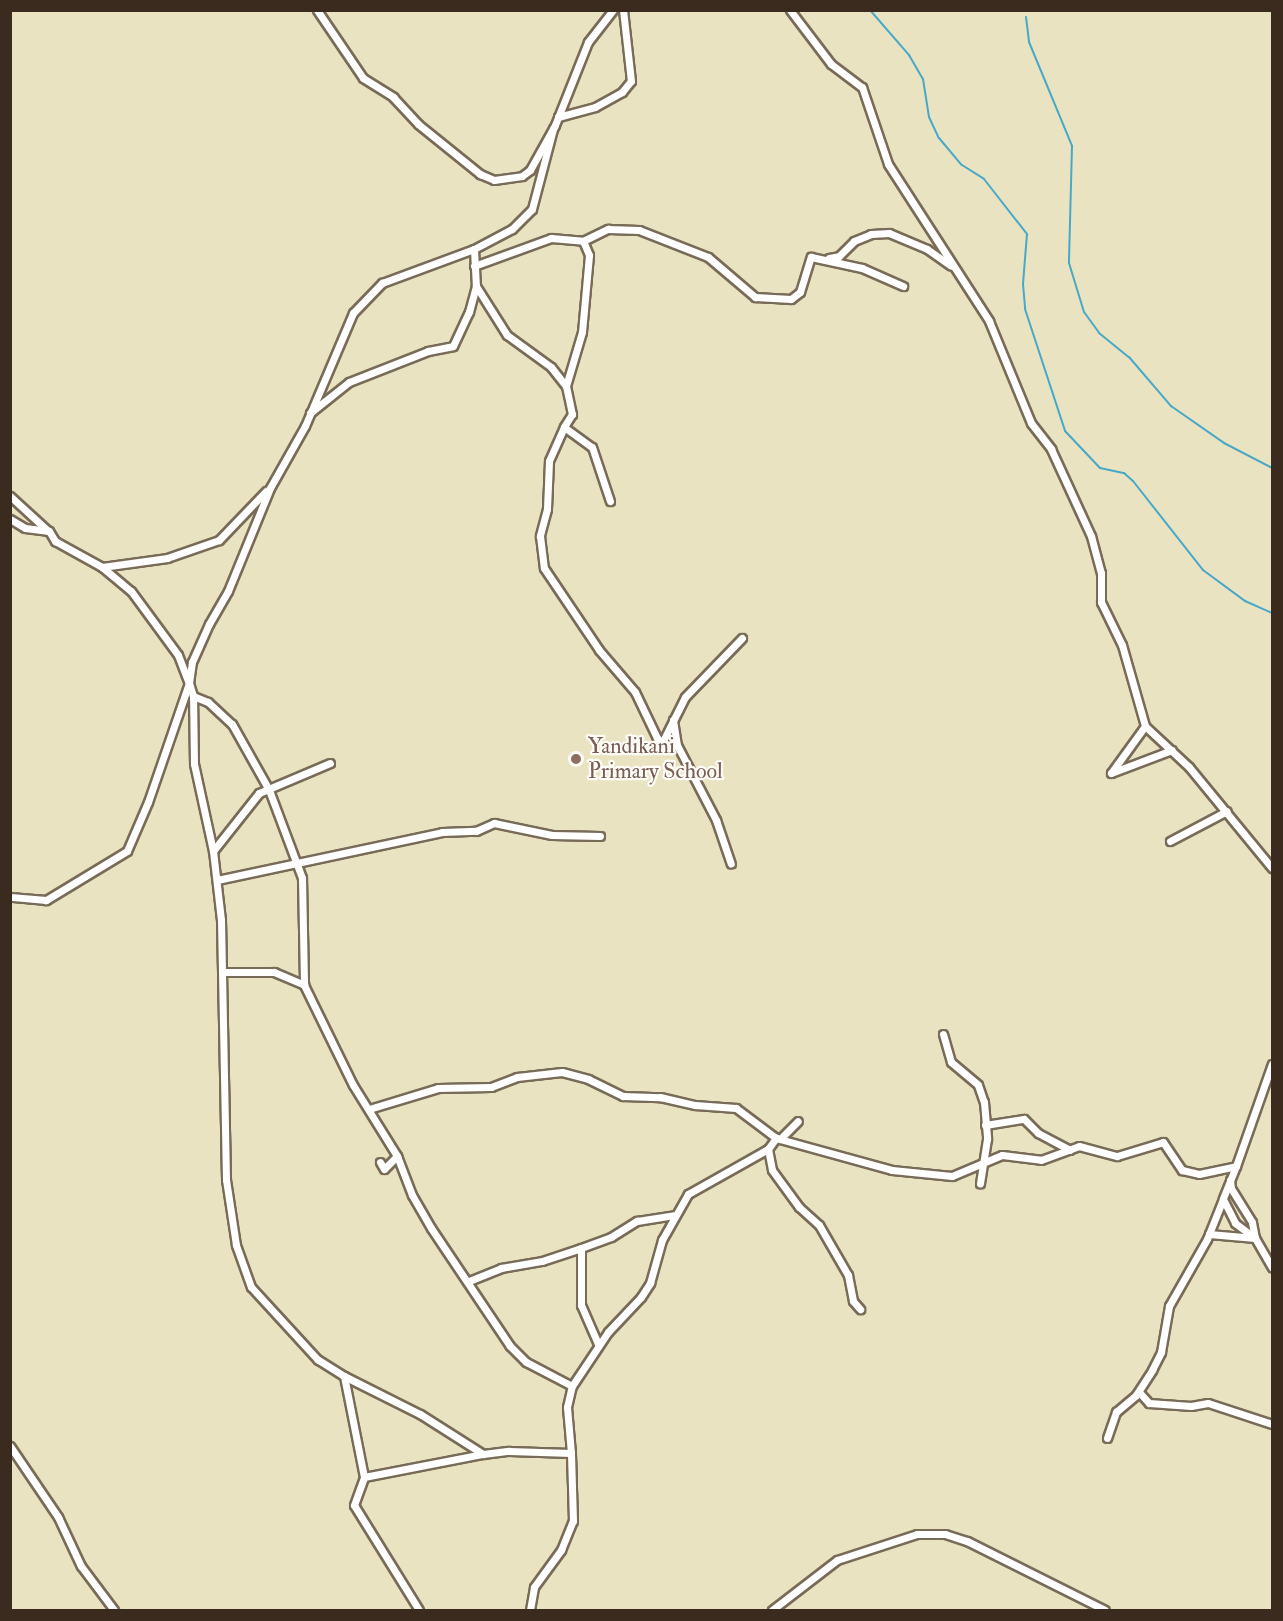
<!DOCTYPE html>
<html>
<head>
<meta charset="utf-8">
<style>
  body { margin:0 }
  #map { position:relative; width:1283px; height:1621px; overflow:hidden; background:#eae3c2; font-family:"IM FELL Double Pica",serif }
  div>[style] { position:absolute }
  [style*='--x'] { left:calc(var(--x)*1px); top:calc(var(--y)*1px); width:calc(var(--w)*1px); rotate:calc(var(--a)*1deg) }
  .stream>* { height:2px; margin:-1px; padding:0 1px; transform-origin:1px; border-radius:1px; background:#47a9c7 }
  .roads { filter:drop-shadow(2px 0 #786b57) drop-shadow(-2px 0 #786b57) drop-shadow(0 2px #786b57) drop-shadow(0 -2px #786b57) }
  .minor>* { height:7px; margin:-3.5px; padding:0 3.5px; transform-origin:3.5px; border-radius:3.5px; background:#fff }
  .dots>* { width:16px; height:16px; translate:-50% -50%; box-sizing:border-box; border:3px solid #fdfcf7; border-radius:50% }
  span { translate:-50% -50%; white-space:nowrap; text-align:center; line-height:1.15; -webkit-text-stroke:4.5px #fdfcf7; paint-order:stroke }
  .education-label { font-size:22px; color:#785e54 }
  .left { translate:0 -50%; text-align:left }
  .frame { position:absolute; inset:0; border:12px solid #3b2a1e; pointer-events:none }
</style>
</head>
<body>
<div id="map">
  <div class="stream">
    <div style="--x:870;--y:10;--w:60;--a:49.1"></div>
    <div style="--x:909;--y:55;--w:28;--a:60"></div>
    <div style="--x:923;--y:79;--w:38;--a:81"></div>
    <div style="--x:929;--y:117;--w:23;--a:65"></div>
    <div style="--x:939;--y:138;--w:35;--a:50"></div>
    <div style="--x:962;--y:165;--w:26;--a:32"></div>
    <div style="--x:984;--y:179;--w:70;--a:52"></div>
    <div style="--x:1027;--y:234;--w:50;--a:94.6"></div>
    <div style="--x:1023;--y:284;--w:25;--a:85"></div>
    <div style="--x:1025;--y:309;--w:128;--a:71.8"></div>
    <div style="--x:1065;--y:431;--w:51;--a:46.6"></div>
    <div style="--x:1100;--y:468;--w:25;--a:12"></div>
    <div style="--x:1124;--y:473;--w:12;--a:42"></div>
    <div style="--x:1133;--y:481;--w:113;--a:51.8"></div>
    <div style="--x:1203;--y:570;--w:52;--a:36.4"></div>
    <div style="--x:1245;--y:601;--w:30;--a:24"></div>
    <div style="--x:1026;--y:17;--w:25;--a:83"></div>
    <div style="--x:1029;--y:42;--w:113;--a:67.5"></div>
    <div style="--x:1072;--y:146;--w:117;--a:91.5"></div>
    <div style="--x:1069;--y:263;--w:51;--a:73"></div>
    <div style="--x:1084;--y:312;--w:26;--a:54"></div>
    <div style="--x:1099;--y:333;--w:38;--a:39"></div>
    <div style="--x:1129;--y:357;--w:65;--a:49.4"></div>
    <div style="--x:1171;--y:406;--w:65;--a:34.9"></div>
    <div style="--x:1224;--y:443;--w:54;--a:27.5"></div>
  </div>
  <div class="roads">
    <div class="minor">
      <div style="--x:317;--y:10;--w:82;--a:55.9"></div>
      <div style="--x:363;--y:78;--w:36;--a:32"></div>
      <div style="--x:393;--y:97;--w:37;--a:47"></div>
      <div style="--x:418;--y:124;--w:80;--a:38.9"></div>
      <div style="--x:480;--y:174;--w:15;--a:23"></div>
      <div style="--x:494;--y:180;--w:28;--a:-8"></div>
      <div style="--x:522;--y:176;--w:10;--a:-37"></div>
      <div style="--x:530;--y:170;--w:51;--a:-60.9"></div>
      <div style="--x:555;--y:125;--w:89;--a:-68.3"></div>
      <div style="--x:588;--y:42;--w:41;--a:-52"></div>
      <div style="--x:790;--y:10;--w:68;--a:52.8"></div>
      <div style="--x:831;--y:64;--w:39;--a:37"></div>
      <div style="--x:862;--y:87;--w:81;--a:71.3"></div>
      <div style="--x:888;--y:164;--w:187;--a:57.2"></div>
      <div style="--x:989;--y:321;--w:110;--a:67.6"></div>
      <div style="--x:1031;--y:423;--w:33;--a:52"></div>
      <div style="--x:1051;--y:449;--w:96;--a:65.3"></div>
      <div style="--x:1091;--y:536;--w:38;--a:75"></div>
      <div style="--x:1101;--y:573;--w:29;--a:90"></div>
      <div style="--x:1101;--y:602;--w:48;--a:64"></div>
      <div style="--x:1122;--y:645;--w:84;--a:74.1"></div>
      <div style="--x:1145;--y:726;--w:60;--a:43"></div>
      <div style="--x:1189;--y:767;--w:131;--a:50.6"></div>
      <div style="--x:558;--y:117;--w:38;--a:-15"></div>
      <div style="--x:595;--y:107;--w:31;--a:-29"></div>
      <div style="--x:622;--y:92;--w:14;--a:-51"></div>
      <div style="--x:631;--y:81;--w:71;--a:-96.4"></div>
      <div style="--x:474;--y:249;--w:37;--a:87"></div>
      <div style="--x:476;--y:286;--w:58;--a:57.7"></div>
      <div style="--x:507;--y:335;--w:54;--a:36"></div>
      <div style="--x:551;--y:367;--w:24;--a:52"></div>
      <div style="--x:566;--y:386;--w:29;--a:78"></div>
      <div style="--x:572;--y:414;--w:15;--a:122"></div>
      <div style="--x:564;--y:427;--w:34;--a:36"></div>
      <div style="--x:592;--y:447;--w:57;--a:71.6"></div>
      <div style="--x:829;--y:258;--w:10;--a:-11"></div>
      <div style="--x:839;--y:256;--w:21;--a:-45"></div>
      <div style="--x:854;--y:241;--w:18;--a:-22"></div>
      <div style="--x:871;--y:234;--w:18;--a:-3"></div>
      <div style="--x:889;--y:233;--w:41;--a:22.8"></div>
      <div style="--x:927;--y:249;--w:29;--a:35"></div>
      <div style="--x:474;--y:266;--w:82;--a:-20"></div>
      <div style="--x:551;--y:238;--w:32;--a:5"></div>
      <div style="--x:583;--y:241;--w:28;--a:-26"></div>
      <div style="--x:608;--y:229;--w:31;--a:2"></div>
      <div style="--x:639;--y:230;--w:74;--a:21.4"></div>
      <div style="--x:708;--y:257;--w:62;--a:40.4"></div>
      <div style="--x:755;--y:297;--w:36;--a:3"></div>
      <div style="--x:791;--y:299;--w:11;--a:-38"></div>
      <div style="--x:800;--y:292;--w:37;--a:-73"></div>
      <div style="--x:811;--y:257;--w:52;--a:12.2"></div>
      <div style="--x:862;--y:268;--w:45;--a:23.7"></div>
      <div style="--x:566;--y:386;--w:56;--a:-73.5"></div>
      <div style="--x:582;--y:332;--w:77;--a:-84.8"></div>
      <div style="--x:589;--y:255;--w:15;--a:-113"></div>
      <div style="--x:310;--y:413;--w:50;--a:-38.5"></div>
      <div style="--x:349;--y:382;--w:85;--a:-21.4"></div>
      <div style="--x:428;--y:351;--w:25;--a:-11"></div>
      <div style="--x:453;--y:346;--w:38;--a:-65"></div>
      <div style="--x:469;--y:312;--w:27;--a:-75"></div>
      <div style="--x:564;--y:427;--w:37;--a:114"></div>
      <div style="--x:549;--y:461;--w:48;--a:92.4"></div>
      <div style="--x:547;--y:509;--w:28;--a:105"></div>
      <div style="--x:540;--y:536;--w:32;--a:83"></div>
      <div style="--x:544;--y:568;--w:99;--a:56.1"></div>
      <div style="--x:599;--y:650;--w:55;--a:49.4"></div>
      <div style="--x:635;--y:692;--w:51;--a:64.4"></div>
      <div style="--x:657;--y:738;--w:7;--a:45"></div>
      <div style="--x:662;--y:743;--w:16;--a:14"></div>
      <div style="--x:10;--y:496;--w:52;--a:42.6"></div>
      <div style="--x:10;--y:519;--w:17;--a:31"></div>
      <div style="--x:25;--y:528;--w:24;--a:7"></div>
      <div style="--x:49;--y:531;--w:12;--a:59"></div>
      <div style="--x:55;--y:541;--w:54;--a:29"></div>
      <div style="--x:102;--y:567;--w:38;--a:40"></div>
      <div style="--x:131;--y:591;--w:79;--a:53.7"></div>
      <div style="--x:178;--y:655;--w:30;--a:69"></div>
      <div style="--x:189;--y:683;--w:126;--a:109"></div>
      <div style="--x:148;--y:802;--w:53;--a:113.2"></div>
      <div style="--x:127;--y:851;--w:95;--a:148.8"></div>
      <div style="--x:46;--y:900;--w:36;--a:-175"></div>
      <div style="--x:102;--y:567;--w:66;--a:-7.9"></div>
      <div style="--x:167;--y:558;--w:55;--a:-19.1"></div>
      <div style="--x:219;--y:540;--w:68;--a:-46.2"></div>
      <div style="--x:193;--y:696;--w:16;--a:22"></div>
      <div style="--x:208;--y:702;--w:33;--a:43"></div>
      <div style="--x:232;--y:724;--w:76;--a:60.7"></div>
      <div style="--x:269;--y:790;--w:94;--a:69.4"></div>
      <div style="--x:302;--y:878;--w:107;--a:88.9"></div>
      <div style="--x:304;--y:985;--w:111;--a:63.9"></div>
      <div style="--x:353;--y:1085;--w:84;--a:58.2"></div>
      <div style="--x:397;--y:1156;--w:18;--a:135"></div>
      <div style="--x:384;--y:1169;--w:8;--a:-120"></div>
      <div style="--x:673;--y:720;--w:25;--a:81"></div>
      <div style="--x:677;--y:745;--w:85;--a:62.5"></div>
      <div style="--x:716;--y:820;--w:46;--a:71.2"></div>
      <div style="--x:662;--y:743;--w:51;--a:-63.4"></div>
      <div style="--x:685;--y:697;--w:82;--a:-46"></div>
      <div style="--x:1111;--y:773;--w:65;--a:-20.7"></div>
      <div style="--x:1111;--y:773;--w:58;--a:-54.1"></div>
      <div style="--x:1170;--y:841;--w:64;--a:-27.8"></div>
      <div style="--x:213;--y:851;--w:74;--a:-51.6"></div>
      <div style="--x:259;--y:793;--w:77;--a:-22.9"></div>
      <div style="--x:217;--y:880;--w:230;--a:-12"></div>
      <div style="--x:442;--y:832;--w:34;--a:-2"></div>
      <div style="--x:476;--y:831;--w:20;--a:-24"></div>
      <div style="--x:494;--y:823;--w:59;--a:11.7"></div>
      <div style="--x:552;--y:835;--w:48;--a:1.2"></div>
      <div style="--x:224;--y:972;--w:50;--a:0"></div>
      <div style="--x:274;--y:972;--w:33;--a:23"></div>
      <div style="--x:943;--y:1034;--w:29;--a:74"></div>
      <div style="--x:951;--y:1062;--w:35;--a:40"></div>
      <div style="--x:978;--y:1085;--w:18;--a:71"></div>
      <div style="--x:984;--y:1102;--w:37;--a:85"></div>
      <div style="--x:987;--y:1139;--w:45;--a:99"></div>
      <div style="--x:369;--y:1109;--w:72;--a:-16.9"></div>
      <div style="--x:438;--y:1088;--w:53;--a:-1.1"></div>
      <div style="--x:491;--y:1087;--w:28;--a:-21"></div>
      <div style="--x:517;--y:1077;--w:45;--a:-6.3"></div>
      <div style="--x:562;--y:1072;--w:27;--a:15"></div>
      <div style="--x:588;--y:1079;--w:39;--a:26"></div>
      <div style="--x:623;--y:1096;--w:37;--a:2"></div>
      <div style="--x:660;--y:1097;--w:36;--a:13"></div>
      <div style="--x:695;--y:1105;--w:41;--a:4.2"></div>
      <div style="--x:736;--y:1108;--w:50;--a:36.9"></div>
      <div style="--x:776;--y:1138;--w:120;--a:15.4"></div>
      <div style="--x:892;--y:1170;--w:60;--a:5.7"></div>
      <div style="--x:952;--y:1176;--w:54;--a:-22.8"></div>
      <div style="--x:1002;--y:1155;--w:39;--a:7"></div>
      <div style="--x:1041;--y:1160;--w:40;--a:-20.2"></div>
      <div style="--x:1079;--y:1146;--w:39;--a:15"></div>
      <div style="--x:1117;--y:1156;--w:48;--a:-16.9"></div>
      <div style="--x:1163;--y:1142;--w:34;--a:56"></div>
      <div style="--x:1182;--y:1170;--w:17;--a:13"></div>
      <div style="--x:1199;--y:1174;--w:38;--a:-12"></div>
      <div style="--x:1236;--y:1166;--w:108;--a:-70.6"></div>
      <div style="--x:985;--y:1125;--w:39;--a:-9"></div>
      <div style="--x:1024;--y:1119;--w:20;--a:45"></div>
      <div style="--x:1038;--y:1133;--w:36;--a:28"></div>
      <div style="--x:780;--y:1139;--w:25;--a:-45"></div>
      <div style="--x:768;--y:1149;--w:21;--a:79"></div>
      <div style="--x:772;--y:1170;--w:46;--a:53.9"></div>
      <div style="--x:799;--y:1207;--w:27;--a:42"></div>
      <div style="--x:819;--y:1225;--w:58;--a:59.9"></div>
      <div style="--x:848;--y:1275;--w:26;--a:79"></div>
      <div style="--x:853;--y:1301;--w:11;--a:49"></div>
      <div style="--x:1236;--y:1166;--w:35;--a:112"></div>
      <div style="--x:1223;--y:1199;--w:27;--a:63"></div>
      <div style="--x:1235;--y:1223;--w:25;--a:37"></div>
      <div style="--x:1255;--y:1238;--w:34;--a:60"></div>
      <div style="--x:1209;--y:1234;--w:46;--a:5"></div>
      <div style="--x:1255;--y:1238;--w:16;--a:-101"></div>
      <div style="--x:1252;--y:1222;--w:39;--a:-122"></div>
      <div style="--x:1231;--y:1189;--w:9;--a:-96"></div>
      <div style="--x:581;--y:1248;--w:57;--a:90"></div>
      <div style="--x:581;--y:1305;--w:43;--a:66.4"></div>
      <div style="--x:469;--y:1281;--w:35;--a:-22"></div>
      <div style="--x:501;--y:1268;--w:42;--a:-9.7"></div>
      <div style="--x:542;--y:1261;--w:41;--a:-18.4"></div>
      <div style="--x:581;--y:1248;--w:32;--a:-20"></div>
      <div style="--x:611;--y:1237;--w:31;--a:-32"></div>
      <div style="--x:637;--y:1221;--w:36;--a:-9"></div>
      <div style="--x:344;--y:1376;--w:85;--a:26.6"></div>
      <div style="--x:420;--y:1414;--w:75;--a:32.4"></div>
      <div style="--x:483;--y:1454;--w:26;--a:-7"></div>
      <div style="--x:509;--y:1451;--w:62;--a:1.8"></div>
      <div style="--x:571;--y:1453;--w:46;--a:-95"></div>
      <div style="--x:567;--y:1407;--w:22;--a:-77"></div>
      <div style="--x:572;--y:1386;--w:52;--a:-152.4"></div>
      <div style="--x:526;--y:1362;--w:23;--a:-135"></div>
      <div style="--x:510;--y:1346;--w:142;--a:-123.8"></div>
      <div style="--x:431;--y:1228;--w:38;--a:-120"></div>
      <div style="--x:412;--y:1195;--w:42;--a:-111"></div>
      <div style="--x:572;--y:1386;--w:65;--a:-56.3"></div>
      <div style="--x:608;--y:1332;--w:48;--a:-46.7"></div>
      <div style="--x:641;--y:1297;--w:17;--a:-57"></div>
      <div style="--x:650;--y:1283;--w:45;--a:-74.4"></div>
      <div style="--x:662;--y:1240;--w:53;--a:-60.5"></div>
      <div style="--x:688;--y:1194;--w:92;--a:-29.4"></div>
      <div style="--x:768;--y:1149;--w:14;--a:-54"></div>
      <div style="--x:1139;--y:1392;--w:15;--a:48"></div>
      <div style="--x:1149;--y:1403;--w:42;--a:4.1"></div>
      <div style="--x:1191;--y:1406;--w:17;--a:-10"></div>
      <div style="--x:1208;--y:1403;--w:67;--a:18.2"></div>
      <div style="--x:1107;--y:1438;--w:28;--a:-71"></div>
      <div style="--x:1116;--y:1412;--w:26;--a:-40"></div>
      <div style="--x:1136;--y:1395;--w:30;--a:-57"></div>
      <div style="--x:1152;--y:1370;--w:20;--a:-63"></div>
      <div style="--x:1161;--y:1352;--w:47;--a:-80.1"></div>
      <div style="--x:1169;--y:1306;--w:77;--a:-60.4"></div>
      <div style="--x:1207;--y:1239;--w:43;--a:-68.2"></div>
      <div style="--x:10;--y:1446;--w:86;--a:55.9"></div>
      <div style="--x:58;--y:1517;--w:54;--a:64.9"></div>
      <div style="--x:81;--y:1566;--w:55;--a:53.1"></div>
      <div style="--x:364;--y:1477;--w:120;--a:-11"></div>
      <div style="--x:419;--y:1610;--w:123;--a:-121.8"></div>
      <div style="--x:354;--y:1505;--w:30;--a:-70"></div>
      <div style="--x:364;--y:1477;--w:103;--a:-101.2"></div>
      <div style="--x:344;--y:1376;--w:31;--a:-148"></div>
      <div style="--x:318;--y:1360;--w:99;--a:-132.5"></div>
      <div style="--x:251;--y:1287;--w:45;--a:-109.7"></div>
      <div style="--x:236;--y:1245;--w:66;--a:-98.7"></div>
      <div style="--x:226;--y:1180;--w:260;--a:-91.1"></div>
      <div style="--x:221;--y:920;--w:69;--a:-96.6"></div>
      <div style="--x:213;--y:851;--w:89;--a:-102.3"></div>
      <div style="--x:194;--y:764;--w:68;--a:-90.8"></div>
      <div style="--x:193;--y:696;--w:14;--a:-107"></div>
      <div style="--x:189;--y:683;--w:21;--a:-82"></div>
      <div style="--x:192;--y:662;--w:42;--a:-65.9"></div>
      <div style="--x:209;--y:624;--w:38;--a:-60"></div>
      <div style="--x:228;--y:591;--w:111;--a:-67.8"></div>
      <div style="--x:270;--y:488;--w:71;--a:-60.6"></div>
      <div style="--x:305;--y:426;--w:123;--a:-67"></div>
      <div style="--x:353;--y:313;--w:42;--a:-46"></div>
      <div style="--x:382;--y:283;--w:98;--a:-20.3"></div>
      <div style="--x:474;--y:249;--w:43;--a:-27.8"></div>
      <div style="--x:512;--y:229;--w:28;--a:-45"></div>
      <div style="--x:532;--y:209;--w:83;--a:-75.3"></div>
      <div style="--x:530;--y:1610;--w:23;--a:-80"></div>
      <div style="--x:534;--y:1587;--w:46;--a:-53.9"></div>
      <div style="--x:561;--y:1550;--w:31;--a:-68"></div>
      <div style="--x:573;--y:1521;--w:68;--a:-91.7"></div>
      <div style="--x:772;--y:1610;--w:82;--a:-37.6"></div>
      <div style="--x:837;--y:1560;--w:84;--a:-18"></div>
      <div style="--x:917;--y:1534;--w:28;--a:0"></div>
      <div style="--x:945;--y:1534;--w:23;--a:18"></div>
      <div style="--x:967;--y:1541;--w:154;--a:26.6"></div>
    </div>
  </div>
  <div class="dots">
    <div style="left:576px;top:759px;background:#8d6e63"></div>
  </div>
  <div class="education-label">
    <span class="left" style="left:588px;top:759px">Yandikani<br>Primary School</span>
  </div>
  <div class="frame"></div>
</div>
</body>
</html>
